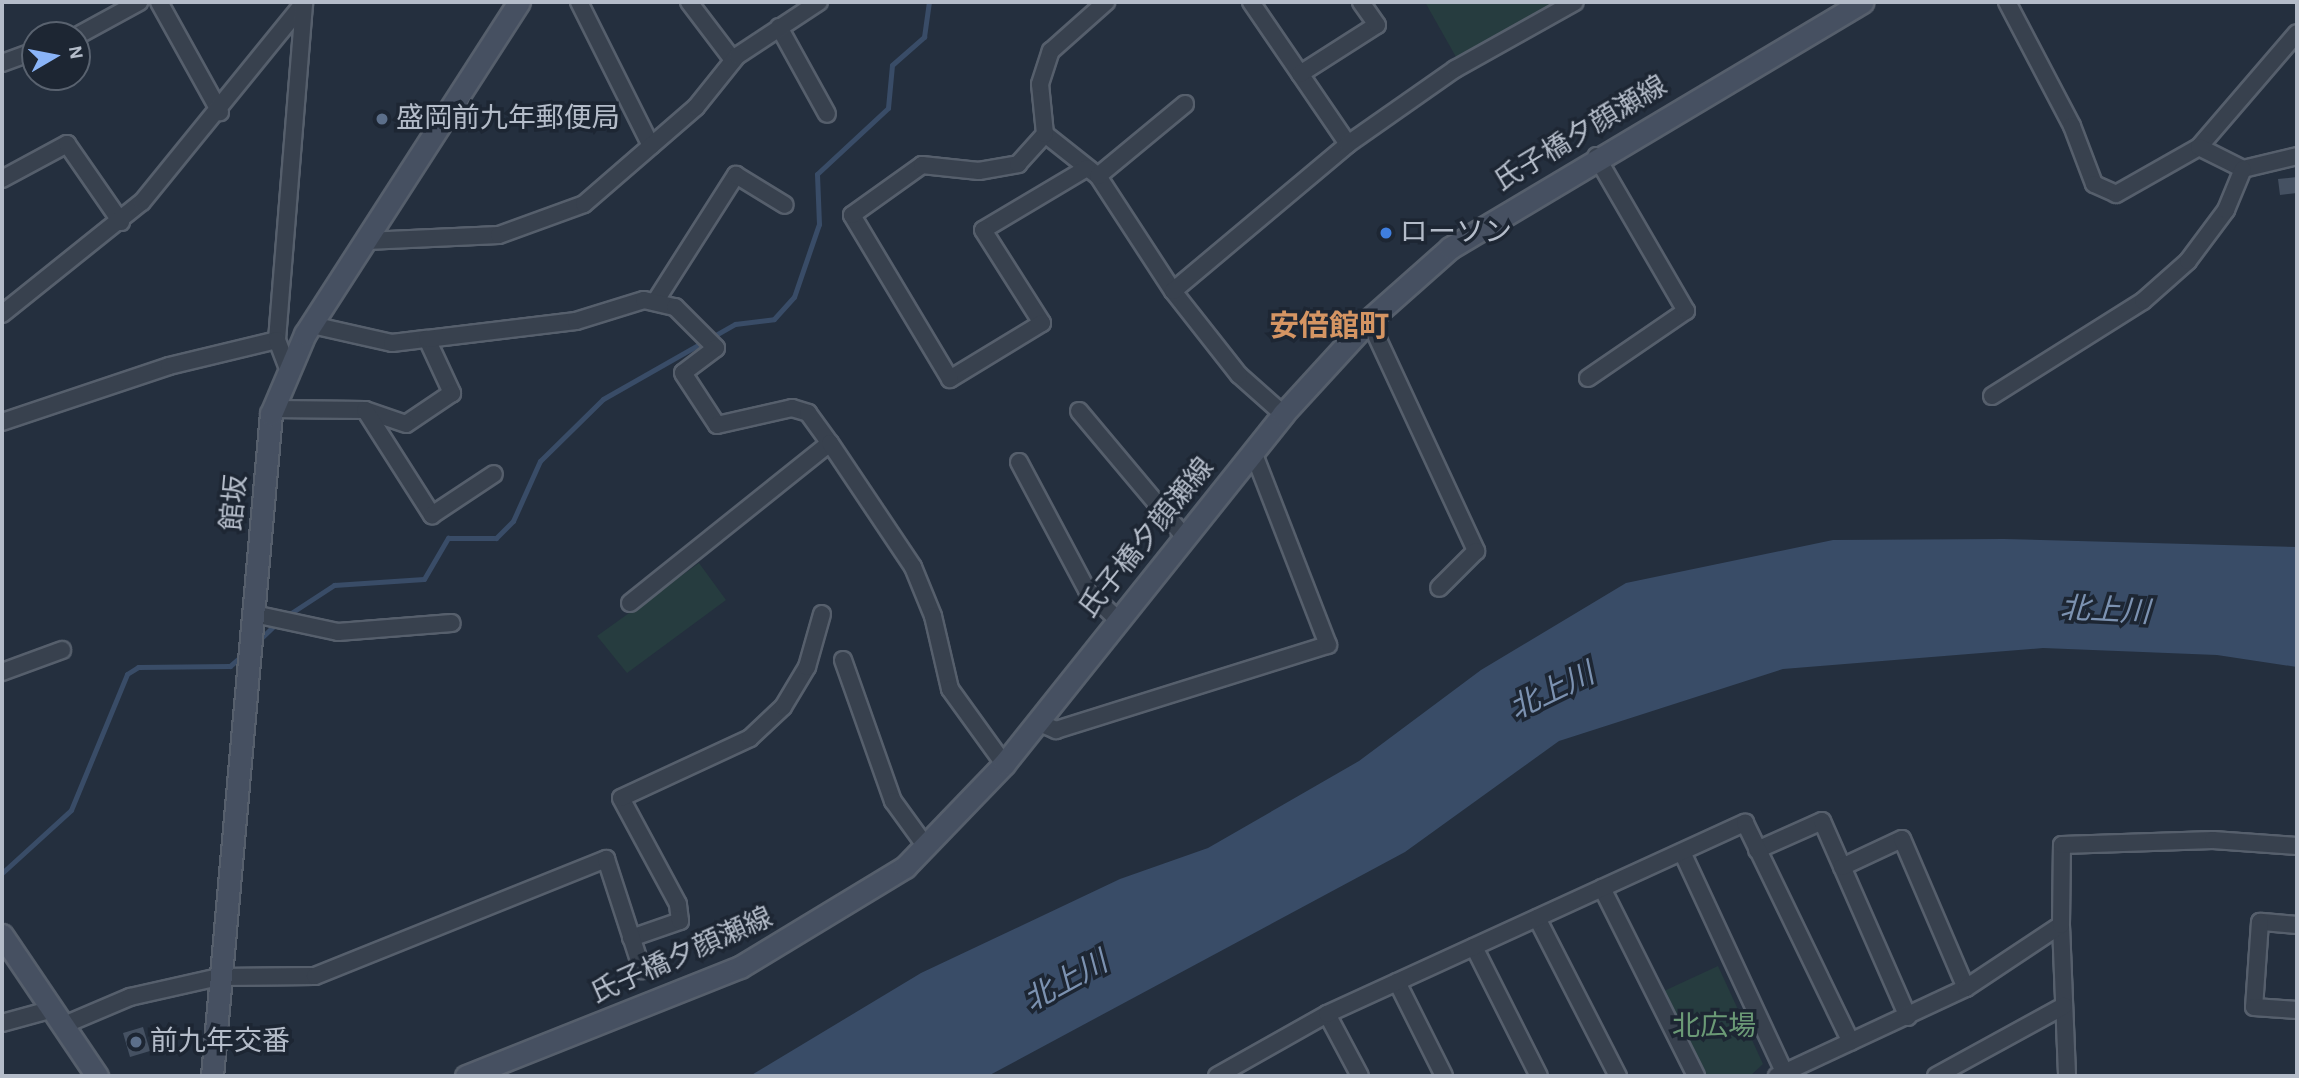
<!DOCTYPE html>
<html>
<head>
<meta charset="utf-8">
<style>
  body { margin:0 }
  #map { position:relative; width:2299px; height:1078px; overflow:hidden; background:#242f3e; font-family:"Alegreya Sans","Noto Sans JP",sans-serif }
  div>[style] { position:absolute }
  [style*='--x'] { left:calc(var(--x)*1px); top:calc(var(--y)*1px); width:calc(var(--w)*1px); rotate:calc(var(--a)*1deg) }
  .green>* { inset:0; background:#263c3f }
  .water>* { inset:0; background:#394c67 }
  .stream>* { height:5px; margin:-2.5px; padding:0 2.5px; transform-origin:2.5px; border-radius:2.5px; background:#394c67 }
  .building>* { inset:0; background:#455162 }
  .roads { filter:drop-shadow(2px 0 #565f6c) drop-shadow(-2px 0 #565f6c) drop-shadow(0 2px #565f6c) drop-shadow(0 -2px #565f6c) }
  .street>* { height:16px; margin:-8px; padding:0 8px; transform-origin:8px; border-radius:8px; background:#38414e }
  .secondary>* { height:21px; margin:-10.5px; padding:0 10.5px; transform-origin:10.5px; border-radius:10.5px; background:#465061 }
  .dots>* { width:19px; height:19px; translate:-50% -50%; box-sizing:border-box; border:4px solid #1d2633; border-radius:50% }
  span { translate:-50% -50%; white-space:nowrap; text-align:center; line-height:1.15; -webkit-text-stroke:7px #1d2633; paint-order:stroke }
  .poi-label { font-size:28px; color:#b4bcc9 }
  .left { translate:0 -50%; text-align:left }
  .street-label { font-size:28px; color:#b4bcc9 }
  .park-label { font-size:28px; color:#6b9a76 }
  .neighbourhood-label { font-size:30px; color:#d59563; font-weight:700 }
  .water-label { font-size:30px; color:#7c92b1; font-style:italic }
  .frame { position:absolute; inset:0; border:4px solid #b4bcc9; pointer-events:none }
  .north { position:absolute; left:21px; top:21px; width:70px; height:70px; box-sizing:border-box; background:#1d2633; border:2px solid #59626f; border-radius:50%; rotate:80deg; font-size:19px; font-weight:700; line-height:28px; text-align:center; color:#b4bcc9 }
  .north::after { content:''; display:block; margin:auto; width:24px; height:32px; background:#8ab4f8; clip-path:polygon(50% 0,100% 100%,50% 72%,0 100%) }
</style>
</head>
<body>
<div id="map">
  <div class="green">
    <div style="clip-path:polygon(1425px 2px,1558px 2px,1456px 57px)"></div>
    <div style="clip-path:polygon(699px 563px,726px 600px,627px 673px,597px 636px)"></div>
    <div style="clip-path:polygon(1718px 966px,1763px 1064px,1750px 1076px,1703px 1076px,1664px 991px)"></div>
  </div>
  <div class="water">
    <div style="clip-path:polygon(2004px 539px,2297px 547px,2297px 667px,2217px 655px,2043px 648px,1783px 669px,1559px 741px,1405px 852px,988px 1076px,750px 1076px,921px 973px,1120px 879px,1208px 848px,1359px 761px,1481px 670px,1626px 583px,1833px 540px)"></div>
  </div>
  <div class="stream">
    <div style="--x:285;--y:617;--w:59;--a:-33.1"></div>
    <div style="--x:334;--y:585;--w:90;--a:-3.8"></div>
    <div style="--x:424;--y:579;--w:48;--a:-59.7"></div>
    <div style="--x:448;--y:538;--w:48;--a:0"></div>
    <div style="--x:496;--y:538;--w:24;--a:-45"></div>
    <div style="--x:513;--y:521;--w:66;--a:-65.8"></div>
    <div style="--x:540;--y:461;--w:88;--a:-44.5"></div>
    <div style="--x:603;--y:399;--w:152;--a:-29.6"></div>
    <div style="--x:735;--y:324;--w:39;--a:-7"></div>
    <div style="--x:774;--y:319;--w:30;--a:-48"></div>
    <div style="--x:794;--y:297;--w:77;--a:-71.1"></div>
    <div style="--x:819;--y:224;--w:50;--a:-92.3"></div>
    <div style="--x:817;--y:174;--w:97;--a:-42.9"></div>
    <div style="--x:888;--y:108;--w:43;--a:-84.7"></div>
    <div style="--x:892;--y:65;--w:43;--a:-41.2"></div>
    <div style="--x:924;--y:37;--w:35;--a:-82"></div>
    <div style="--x:256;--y:643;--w:29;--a:-44"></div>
    <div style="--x:2;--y:873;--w:93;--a:-42.4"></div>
    <div style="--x:71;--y:810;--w:147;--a:-67.6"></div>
    <div style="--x:127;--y:674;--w:13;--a:-32"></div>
    <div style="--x:138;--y:667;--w:92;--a:-0.6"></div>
    <div style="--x:230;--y:666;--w:18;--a:-41"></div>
  </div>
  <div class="building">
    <div style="clip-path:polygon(2297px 177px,2297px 193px,2280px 195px,2278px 179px)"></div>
    <div style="clip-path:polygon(143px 1027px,150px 1051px,130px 1057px,123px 1033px)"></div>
  </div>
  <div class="roads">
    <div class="street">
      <div style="--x:159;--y:2;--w:126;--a:61"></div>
      <div style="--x:579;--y:2;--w:161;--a:63.4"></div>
      <div style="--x:689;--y:2;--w:73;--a:52.8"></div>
      <div style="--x:1251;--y:2;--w:172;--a:55.7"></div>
      <div style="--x:2007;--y:2;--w:140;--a:62.3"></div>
      <div style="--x:2072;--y:126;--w:62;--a:69.2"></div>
      <div style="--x:2094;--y:184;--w:24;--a:24"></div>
      <div style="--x:2116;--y:194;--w:95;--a:-29.5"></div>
      <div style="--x:2199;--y:147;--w:150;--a:-49.3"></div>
      <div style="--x:779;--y:27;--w:99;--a:61.1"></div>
      <div style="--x:77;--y:36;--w:71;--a:-28.7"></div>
      <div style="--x:2;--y:63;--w:35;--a:-20"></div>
      <div style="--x:1300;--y:74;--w:91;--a:-32.5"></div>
      <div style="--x:1377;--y:25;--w:28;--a:-125"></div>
      <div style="--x:1045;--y:134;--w:68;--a:38.4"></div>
      <div style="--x:1098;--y:176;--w:137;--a:56.9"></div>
      <div style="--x:2199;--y:147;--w:49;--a:26.6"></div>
      <div style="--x:2243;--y:169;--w:56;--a:-13.5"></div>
      <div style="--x:1087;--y:168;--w:121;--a:149.2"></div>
      <div style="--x:983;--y:230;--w:110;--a:57.6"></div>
      <div style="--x:1042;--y:323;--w:108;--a:148.7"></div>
      <div style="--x:950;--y:379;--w:191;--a:-120.9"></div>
      <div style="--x:852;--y:215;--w:86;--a:-35.5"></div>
      <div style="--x:922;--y:165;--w:57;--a:6"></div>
      <div style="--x:979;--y:171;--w:40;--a:-10"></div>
      <div style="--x:1018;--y:164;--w:40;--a:-48"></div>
      <div style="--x:1045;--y:134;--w:50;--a:-95.7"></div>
      <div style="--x:1040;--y:84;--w:35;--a:-72"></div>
      <div style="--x:1051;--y:51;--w:74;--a:-41.7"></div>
      <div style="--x:1098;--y:176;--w:113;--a:-39.6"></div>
      <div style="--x:2;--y:179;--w:74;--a:-28.3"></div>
      <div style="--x:67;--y:144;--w:95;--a:55.3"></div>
      <div style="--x:366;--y:241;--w:133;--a:-2.6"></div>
      <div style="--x:499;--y:235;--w:90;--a:-20"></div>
      <div style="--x:584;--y:204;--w:148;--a:-40.9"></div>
      <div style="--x:696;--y:107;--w:65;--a:-51.2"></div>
      <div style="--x:737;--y:56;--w:98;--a:-33.4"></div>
      <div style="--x:655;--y:302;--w:151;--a:-57.5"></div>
      <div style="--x:736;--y:175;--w:57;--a:31.5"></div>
      <div style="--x:2;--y:314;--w:179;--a:-38.7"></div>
      <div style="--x:142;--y:202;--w:257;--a:-50.9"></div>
      <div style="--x:1369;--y:320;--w:255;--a:65.1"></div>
      <div style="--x:1476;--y:551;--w:52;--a:135"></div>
      <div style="--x:312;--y:325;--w:82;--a:12.7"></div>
      <div style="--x:392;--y:343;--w:35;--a:-7"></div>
      <div style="--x:427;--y:339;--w:60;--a:65.2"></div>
      <div style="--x:452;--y:393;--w:55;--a:146"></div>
      <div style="--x:406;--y:424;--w:43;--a:-161.1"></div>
      <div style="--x:427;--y:339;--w:150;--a:-6.9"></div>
      <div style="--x:576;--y:321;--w:71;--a:-17.2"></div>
      <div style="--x:644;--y:300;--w:32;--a:13"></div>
      <div style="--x:675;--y:307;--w:58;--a:45"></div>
      <div style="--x:716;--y:348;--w:41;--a:142.9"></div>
      <div style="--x:683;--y:373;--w:62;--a:56.8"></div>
      <div style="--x:717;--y:425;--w:77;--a:-12.8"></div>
      <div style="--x:792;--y:408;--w:17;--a:17"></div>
      <div style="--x:808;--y:413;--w:37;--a:54"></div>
      <div style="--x:277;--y:340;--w:337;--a:-85.4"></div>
      <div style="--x:1588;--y:378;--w:119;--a:-34.4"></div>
      <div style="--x:1686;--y:311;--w:179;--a:-120.1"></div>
      <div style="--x:1992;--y:396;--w:178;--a:-32.2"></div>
      <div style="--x:2143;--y:301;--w:60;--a:-41.6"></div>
      <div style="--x:2188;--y:261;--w:64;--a:-53.3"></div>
      <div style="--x:2226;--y:210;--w:44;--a:-67.5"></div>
      <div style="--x:273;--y:409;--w:92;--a:0.6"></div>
      <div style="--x:365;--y:410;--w:125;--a:57.5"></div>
      <div style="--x:432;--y:515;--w:74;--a:-33.5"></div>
      <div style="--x:1079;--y:411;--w:163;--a:50"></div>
      <div style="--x:1283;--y:414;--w:59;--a:-138.4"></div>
      <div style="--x:1239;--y:375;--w:107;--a:-128.2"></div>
      <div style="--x:1173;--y:291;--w:229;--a:-40"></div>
      <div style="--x:1348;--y:144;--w:131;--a:-35"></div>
      <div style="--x:1455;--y:69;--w:137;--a:-29.2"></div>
      <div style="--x:2;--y:422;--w:176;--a:-18.5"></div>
      <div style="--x:169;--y:366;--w:111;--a:-13.5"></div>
      <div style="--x:277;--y:340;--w:33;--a:69"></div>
      <div style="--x:1019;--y:462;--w:145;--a:62"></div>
      <div style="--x:1087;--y:590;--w:42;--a:44"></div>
      <div style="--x:630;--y:603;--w:256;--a:-38.7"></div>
      <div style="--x:830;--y:443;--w:149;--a:56.2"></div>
      <div style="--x:913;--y:567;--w:53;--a:67.8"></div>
      <div style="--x:933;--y:616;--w:75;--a:76.9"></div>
      <div style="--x:950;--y:689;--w:92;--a:54.2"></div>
      <div style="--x:254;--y:614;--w:86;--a:12.1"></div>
      <div style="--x:338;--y:632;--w:114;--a:-4.5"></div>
      <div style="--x:843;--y:660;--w:150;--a:70.5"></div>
      <div style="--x:893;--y:801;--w:58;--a:54.1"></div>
      <div style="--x:2;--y:672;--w:64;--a:-20.1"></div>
      <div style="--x:1037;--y:722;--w:21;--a:23"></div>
      <div style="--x:1056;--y:730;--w:285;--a:-17.4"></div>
      <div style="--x:1328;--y:645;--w:207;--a:-111.2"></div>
      <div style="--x:1757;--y:850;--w:71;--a:-24"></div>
      <div style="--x:1822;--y:821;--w:214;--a:66.3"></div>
      <div style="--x:1682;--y:852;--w:247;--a:65.1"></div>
      <div style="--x:1842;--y:867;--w:66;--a:-25"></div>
      <div style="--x:1902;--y:839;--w:162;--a:66.8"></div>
      <div style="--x:1602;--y:888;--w:210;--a:63.4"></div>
      <div style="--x:1537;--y:918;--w:178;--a:62.9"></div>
      <div style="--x:2061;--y:925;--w:151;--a:87.7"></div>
      <div style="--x:2297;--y:925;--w:37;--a:-175"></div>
      <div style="--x:2260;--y:922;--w:85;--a:94"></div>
      <div style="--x:2254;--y:1007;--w:43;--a:4"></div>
      <div style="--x:631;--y:938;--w:52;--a:-19.1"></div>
      <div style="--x:680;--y:921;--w:17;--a:-97"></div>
      <div style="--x:678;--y:904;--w:120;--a:-118.3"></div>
      <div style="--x:621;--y:798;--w:142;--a:-24.9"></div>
      <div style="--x:750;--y:738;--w:45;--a:-43.2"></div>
      <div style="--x:783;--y:707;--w:47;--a:-59"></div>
      <div style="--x:807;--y:667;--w:55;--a:-74.2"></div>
      <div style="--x:1474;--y:947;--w:144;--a:63.3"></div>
      <div style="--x:1397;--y:982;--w:105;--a:63.4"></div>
      <div style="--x:1327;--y:1014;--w:70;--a:62"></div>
      <div style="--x:2;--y:1023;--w:53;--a:-15.4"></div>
      <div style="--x:64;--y:1025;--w:72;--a:-23"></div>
      <div style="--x:130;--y:997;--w:91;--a:-12.7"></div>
      <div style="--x:219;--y:977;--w:96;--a:-0.6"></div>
      <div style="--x:315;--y:976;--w:314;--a:-21.9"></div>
      <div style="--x:606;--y:859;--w:117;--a:72"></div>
      <div style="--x:1217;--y:1076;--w:126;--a:-29.4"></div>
      <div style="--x:1327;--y:1014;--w:460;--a:-24.6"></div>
      <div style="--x:1745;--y:823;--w:243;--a:64.2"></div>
      <div style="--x:1777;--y:1076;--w:208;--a:-25"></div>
      <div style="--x:1966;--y:988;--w:114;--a:-33.6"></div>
      <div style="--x:2061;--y:925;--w:80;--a:-89.3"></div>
      <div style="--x:2062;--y:845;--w:151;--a:-1.9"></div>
      <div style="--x:2213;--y:840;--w:84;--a:4.1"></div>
      <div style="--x:1936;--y:1076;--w:146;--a:-28.7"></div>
    </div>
    <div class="secondary">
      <div style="--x:2;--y:935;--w:170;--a:56"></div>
      <div style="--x:212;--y:1076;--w:665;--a:-84.91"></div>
      <div style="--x:271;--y:414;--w:87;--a:-67"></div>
      <div style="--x:305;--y:334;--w:395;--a:-57.2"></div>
      <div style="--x:466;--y:1076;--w:295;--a:-21.7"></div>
      <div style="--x:740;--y:967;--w:193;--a:-31.2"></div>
      <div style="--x:905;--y:867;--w:143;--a:-46.1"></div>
      <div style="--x:1004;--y:764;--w:448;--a:-51.4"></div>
      <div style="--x:1283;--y:414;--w:127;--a:-47.5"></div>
      <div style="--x:1369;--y:320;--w:108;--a:-41.6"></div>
      <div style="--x:1450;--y:248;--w:480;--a:-30.8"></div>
    </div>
  </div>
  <div class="dots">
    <div style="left:382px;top:119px;background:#5c6f8a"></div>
    <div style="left:1386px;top:233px;background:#3f7fe0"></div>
    <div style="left:136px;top:1042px;background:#5c6f8a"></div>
  </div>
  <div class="poi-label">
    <span class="left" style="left:396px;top:119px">盛岡前九年郵便局</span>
    <span class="left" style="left:1400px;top:233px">ローソン</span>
    <span class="left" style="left:150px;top:1042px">前九年交番</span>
  </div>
  <div class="street-label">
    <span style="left:1581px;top:134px;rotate:-31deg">氏子橋夕顔瀬線</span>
    <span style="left:235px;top:503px;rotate:-85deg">館坂</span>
    <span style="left:1147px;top:538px;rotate:-51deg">氏子橋夕顔瀬線</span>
    <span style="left:682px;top:956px;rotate:-24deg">氏子橋夕顔瀬線</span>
  </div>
  <div class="park-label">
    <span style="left:1714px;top:1027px">北広場</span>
  </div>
  <div class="neighbourhood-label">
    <span style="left:1329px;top:327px">安倍館町</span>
  </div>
  <div class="water-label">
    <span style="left:2105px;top:611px;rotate:3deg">北上川</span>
    <span style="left:1552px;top:692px;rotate:-26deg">北上川</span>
    <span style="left:1066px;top:982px;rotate:-29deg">北上川</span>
  </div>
  <div class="frame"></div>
  <div class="north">N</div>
</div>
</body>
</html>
